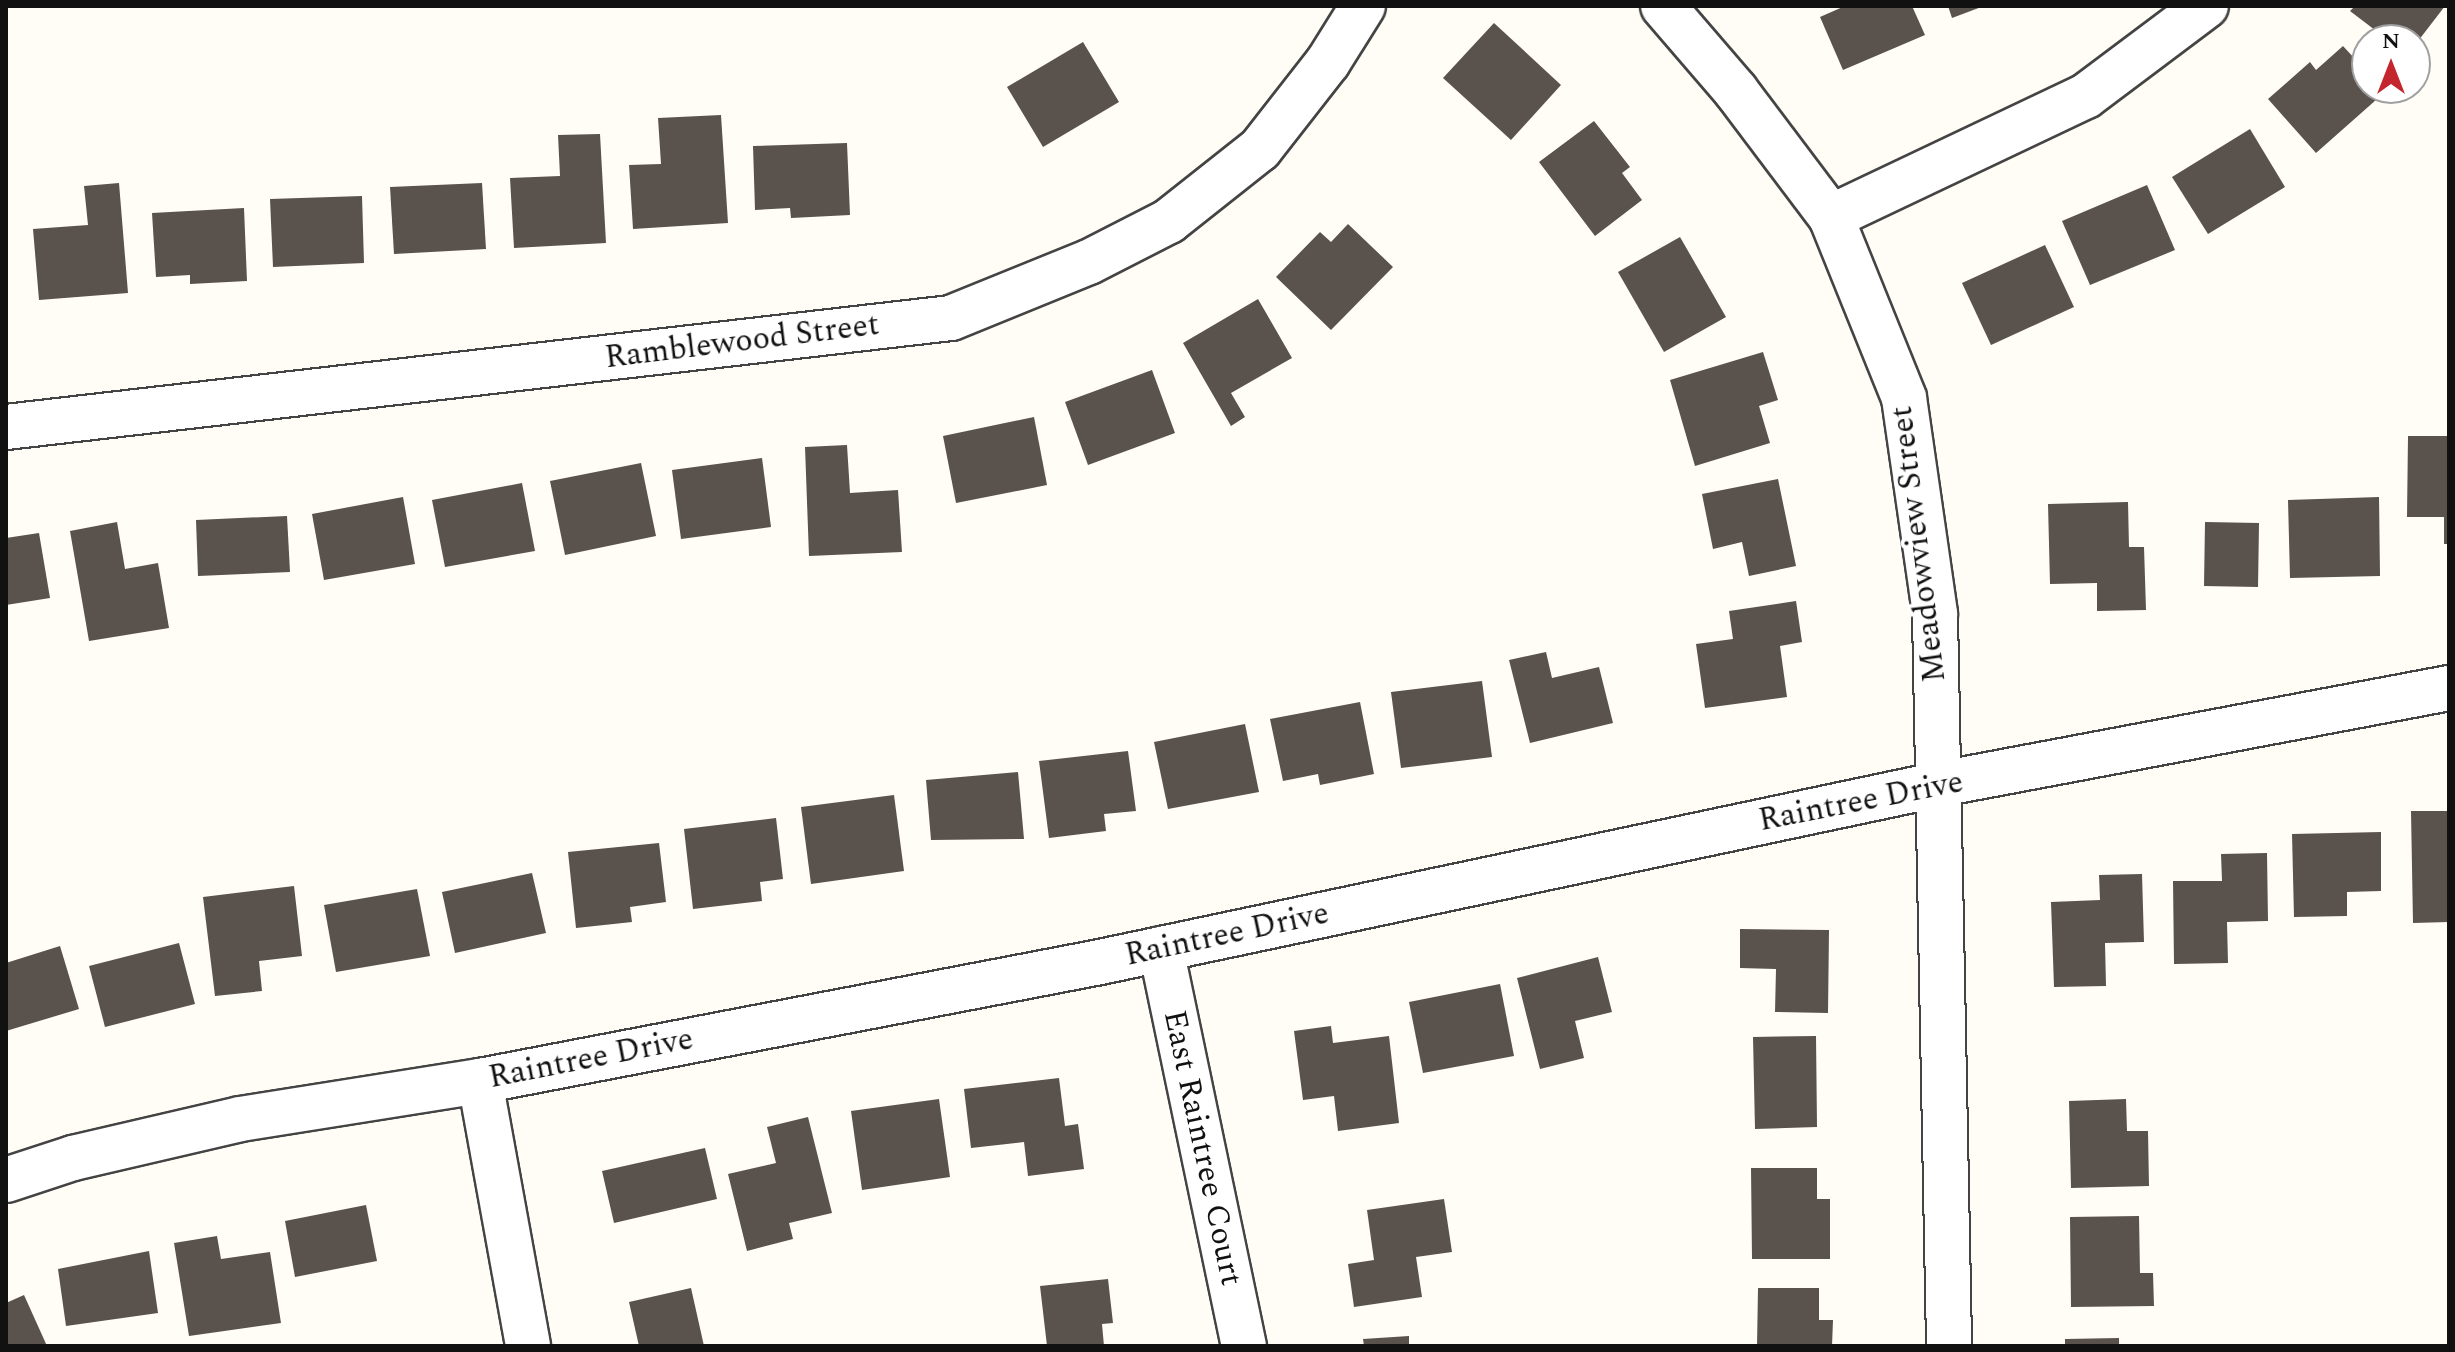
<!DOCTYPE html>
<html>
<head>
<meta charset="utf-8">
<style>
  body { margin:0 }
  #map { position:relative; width:2455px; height:1352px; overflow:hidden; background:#fffdf5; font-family:Spectral,serif }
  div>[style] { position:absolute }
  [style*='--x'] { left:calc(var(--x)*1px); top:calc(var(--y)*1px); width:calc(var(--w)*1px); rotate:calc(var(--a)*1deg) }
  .building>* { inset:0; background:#5a524d }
  .roads { filter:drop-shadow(2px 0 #444) drop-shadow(-2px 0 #444) drop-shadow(0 2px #444) drop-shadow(0 -2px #444) }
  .street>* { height:44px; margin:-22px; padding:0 22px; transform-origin:22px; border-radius:22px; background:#fff }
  span { translate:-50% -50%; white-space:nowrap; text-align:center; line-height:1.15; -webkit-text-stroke:8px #fff; paint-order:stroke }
  .street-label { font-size:32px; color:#111 }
  .frame { position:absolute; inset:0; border:8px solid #111; pointer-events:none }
  .north { position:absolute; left:2351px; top:24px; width:80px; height:80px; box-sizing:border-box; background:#fff; border:2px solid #a0a0a0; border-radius:50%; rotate:0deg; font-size:22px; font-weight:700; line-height:32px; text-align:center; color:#111 }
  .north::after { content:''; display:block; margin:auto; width:28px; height:36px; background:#c4262e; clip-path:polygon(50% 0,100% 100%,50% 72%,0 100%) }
</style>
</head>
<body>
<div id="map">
  <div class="building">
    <div style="clip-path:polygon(1845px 6px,1912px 6px,1925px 35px,1843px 70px,1820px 17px)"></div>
    <div style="clip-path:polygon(1948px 6px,1984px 6px,1952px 18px)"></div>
    <div style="clip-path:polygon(2355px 6px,2445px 6px,2415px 45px,2415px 40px,2388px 40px,2350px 11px)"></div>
    <div style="clip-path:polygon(1494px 23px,1561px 85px,1511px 140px,1443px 78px)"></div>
    <div style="clip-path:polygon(1083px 42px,1119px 102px,1043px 147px,1007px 87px)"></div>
    <div style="clip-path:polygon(2343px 46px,2367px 72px,2367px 88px,2385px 92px,2316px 153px,2268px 99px,2310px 62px,2316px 70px)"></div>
    <div style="clip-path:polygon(721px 115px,728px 223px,633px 229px,629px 165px,661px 164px,658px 118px)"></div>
    <div style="clip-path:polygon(1594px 121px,1630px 167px,1622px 173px,1642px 200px,1595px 236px,1539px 162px)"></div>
    <div style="clip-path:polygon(2250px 129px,2285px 187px,2208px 234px,2172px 177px)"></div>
    <div style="clip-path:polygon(600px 134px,606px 243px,514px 248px,510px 178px,560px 176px,558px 135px)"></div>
    <div style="clip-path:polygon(847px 143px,850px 215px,791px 218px,790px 208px,755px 210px,753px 146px)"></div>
    <div style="clip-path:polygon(119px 183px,128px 293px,39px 300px,33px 229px,88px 225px,84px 186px)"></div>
    <div style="clip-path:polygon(482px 183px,486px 249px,394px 254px,390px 187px)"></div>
    <div style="clip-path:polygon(2147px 185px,2175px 250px,2090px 285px,2062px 221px)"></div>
    <div style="clip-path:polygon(362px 196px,364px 263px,273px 267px,270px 199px)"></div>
    <div style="clip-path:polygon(244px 208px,247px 281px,190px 284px,190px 275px,156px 277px,152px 213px)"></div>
    <div style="clip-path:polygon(1348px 224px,1393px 267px,1331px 330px,1276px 277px,1320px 232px,1331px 242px)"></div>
    <div style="clip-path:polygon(1680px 237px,1726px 317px,1664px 352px,1618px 272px)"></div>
    <div style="clip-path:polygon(2045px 245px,2074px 307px,1991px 345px,1962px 283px)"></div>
    <div style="clip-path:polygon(1258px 299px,1292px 358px,1231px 393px,1245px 417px,1231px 426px,1183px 343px)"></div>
    <div style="clip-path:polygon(1763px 352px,1778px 400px,1759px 406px,1770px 443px,1695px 466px,1670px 380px)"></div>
    <div style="clip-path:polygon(1152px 370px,1175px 433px,1088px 465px,1065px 402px)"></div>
    <div style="clip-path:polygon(1034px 417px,1047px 485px,956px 503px,943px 436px)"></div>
    <div style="clip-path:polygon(2408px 436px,2449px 436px,2449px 544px,2444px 544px,2444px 517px,2407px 517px)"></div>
    <div style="clip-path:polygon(847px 445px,850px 493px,898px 490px,902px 552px,809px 556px,805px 447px)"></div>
    <div style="clip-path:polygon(762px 458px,771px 527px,681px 539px,672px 470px)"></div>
    <div style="clip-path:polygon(641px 463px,656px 536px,565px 555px,550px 481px)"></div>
    <div style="clip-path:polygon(1778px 479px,1796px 566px,1749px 576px,1742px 542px,1713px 549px,1702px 494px)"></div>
    <div style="clip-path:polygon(522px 483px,535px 551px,445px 567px,432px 500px)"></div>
    <div style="clip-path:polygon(403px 497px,415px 564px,324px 580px,312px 514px)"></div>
    <div style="clip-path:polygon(2379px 497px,2380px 576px,2290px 578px,2288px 500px)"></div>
    <div style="clip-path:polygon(2128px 502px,2129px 547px,2144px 547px,2146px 610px,2097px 611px,2097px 583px,2050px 584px,2048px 504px)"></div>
    <div style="clip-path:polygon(287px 516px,290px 572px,198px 576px,196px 520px)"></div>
    <div style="clip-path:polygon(117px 522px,125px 569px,158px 563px,169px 628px,89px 641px,70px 531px)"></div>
    <div style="clip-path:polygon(2205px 522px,2259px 523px,2258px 587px,2204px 586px)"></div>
    <div style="clip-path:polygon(39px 533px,50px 598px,6px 605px,6px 538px)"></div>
    <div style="clip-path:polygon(1796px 601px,1802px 642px,1780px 646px,1787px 697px,1705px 708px,1696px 644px,1733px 639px,1729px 611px)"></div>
    <div style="clip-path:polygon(1546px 652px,1552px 678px,1599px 667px,1613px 723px,1530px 743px,1509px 660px)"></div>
    <div style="clip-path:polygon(1482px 681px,1492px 757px,1401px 768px,1391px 692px)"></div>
    <div style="clip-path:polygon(1360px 702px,1374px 774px,1320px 785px,1318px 774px,1283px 781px,1270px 719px)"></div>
    <div style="clip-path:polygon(1245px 724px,1259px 792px,1168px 809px,1154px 742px)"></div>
    <div style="clip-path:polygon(1128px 751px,1136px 811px,1104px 814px,1106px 831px,1049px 838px,1039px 761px)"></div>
    <div style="clip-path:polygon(1018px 772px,1024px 839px,931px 840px,926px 780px)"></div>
    <div style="clip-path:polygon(894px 795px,904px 871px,811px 884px,801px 807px)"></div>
    <div style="clip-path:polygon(2411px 811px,2449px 811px,2449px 922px,2413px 923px)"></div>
    <div style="clip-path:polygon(776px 818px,783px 879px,760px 882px,762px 901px,693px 909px,684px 829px)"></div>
    <div style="clip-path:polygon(2381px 832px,2381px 891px,2347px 892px,2347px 916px,2294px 917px,2292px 834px)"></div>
    <div style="clip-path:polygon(659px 843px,666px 902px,630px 907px,632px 922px,576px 928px,568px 852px)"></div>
    <div style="clip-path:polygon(2267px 853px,2268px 921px,2227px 922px,2228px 963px,2174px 964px,2173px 881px,2222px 881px,2221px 854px)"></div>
    <div style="clip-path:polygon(532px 873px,546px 933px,455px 953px,442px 892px)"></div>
    <div style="clip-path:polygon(2142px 874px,2144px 942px,2105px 943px,2106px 986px,2054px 987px,2051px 902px,2100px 900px,2099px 875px)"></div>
    <div style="clip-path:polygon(294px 886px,302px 956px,259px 961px,262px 991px,215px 996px,203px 897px)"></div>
    <div style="clip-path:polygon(417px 889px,430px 956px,336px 972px,324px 905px)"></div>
    <div style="clip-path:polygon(1740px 929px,1829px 930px,1828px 1013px,1775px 1012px,1776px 969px,1740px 968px)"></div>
    <div style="clip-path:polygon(179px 943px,195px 1004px,105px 1027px,89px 966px)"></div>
    <div style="clip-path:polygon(60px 946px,79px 1009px,6px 1031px,6px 963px)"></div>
    <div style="clip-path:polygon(1598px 957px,1612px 1012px,1575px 1021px,1584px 1058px,1540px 1069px,1517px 978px)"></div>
    <div style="clip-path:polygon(1500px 984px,1514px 1056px,1423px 1073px,1409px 1002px)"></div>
    <div style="clip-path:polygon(1331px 1026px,1333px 1043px,1389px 1036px,1399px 1123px,1338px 1131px,1334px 1096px,1303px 1100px,1294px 1031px)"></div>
    <div style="clip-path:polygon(1816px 1036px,1817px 1127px,1755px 1129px,1753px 1037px)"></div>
    <div style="clip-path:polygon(1059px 1078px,1065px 1126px,1078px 1124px,1084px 1169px,1028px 1176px,1024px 1142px,971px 1148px,964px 1089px)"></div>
    <div style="clip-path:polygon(939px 1099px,950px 1177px,862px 1190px,851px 1111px)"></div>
    <div style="clip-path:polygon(2126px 1099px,2127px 1131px,2148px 1131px,2149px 1186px,2071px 1188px,2069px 1101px)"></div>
    <div style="clip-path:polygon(808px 1117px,832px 1213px,789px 1223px,793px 1239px,747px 1251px,728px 1174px,776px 1163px,767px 1127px)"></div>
    <div style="clip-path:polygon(705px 1148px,717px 1199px,614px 1223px,602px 1171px)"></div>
    <div style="clip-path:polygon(1751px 1168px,1817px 1168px,1817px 1199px,1830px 1199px,1830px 1259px,1752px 1259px)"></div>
    <div style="clip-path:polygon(1444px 1199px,1452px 1252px,1416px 1257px,1422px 1297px,1354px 1307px,1348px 1264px,1374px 1260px,1367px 1210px)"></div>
    <div style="clip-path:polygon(366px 1205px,377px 1261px,295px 1277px,285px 1221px)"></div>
    <div style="clip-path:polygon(2139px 1216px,2140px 1273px,2153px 1273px,2154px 1306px,2071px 1307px,2070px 1217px)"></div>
    <div style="clip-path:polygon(217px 1236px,221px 1259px,270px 1252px,281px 1323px,189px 1336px,174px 1243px)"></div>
    <div style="clip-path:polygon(149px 1251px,158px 1313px,66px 1326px,58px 1269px)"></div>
    <div style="clip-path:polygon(1108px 1279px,1113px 1323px,1102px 1324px,1104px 1346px,1047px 1346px,1040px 1286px)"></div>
    <div style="clip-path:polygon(691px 1288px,704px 1346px,639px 1346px,629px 1302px)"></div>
    <div style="clip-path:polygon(1758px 1288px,1819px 1288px,1819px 1320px,1833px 1320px,1832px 1346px,1757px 1346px)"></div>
    <div style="clip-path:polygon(24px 1295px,47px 1346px,6px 1346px,6px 1303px)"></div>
    <div style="clip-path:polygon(1409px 1336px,1409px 1346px,1364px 1346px,1363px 1339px)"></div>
    <div style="clip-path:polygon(2119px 1338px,2119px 1346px,2065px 1346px,2065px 1339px)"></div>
  </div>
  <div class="roads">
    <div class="street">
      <div style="--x:1663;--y:6;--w:112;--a:49.3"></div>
      <div style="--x:1736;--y:91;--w:158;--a:53"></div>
      <div style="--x:1831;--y:217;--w:195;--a:68"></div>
      <div style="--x:1904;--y:398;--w:218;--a:81.8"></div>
      <div style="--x:1935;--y:614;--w:732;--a:88.9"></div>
      <div style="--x:1831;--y:217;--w:282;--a:-25.4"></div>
      <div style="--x:2086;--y:96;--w:150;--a:-36.9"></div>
      <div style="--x:6;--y:427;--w:951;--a:-6.58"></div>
      <div style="--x:951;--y:318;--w:149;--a:-22.1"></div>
      <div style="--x:1089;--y:262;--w:90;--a:-27.1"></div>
      <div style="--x:1169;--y:221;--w:116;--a:-38.4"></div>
      <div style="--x:1260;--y:149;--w:110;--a:-52"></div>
      <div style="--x:1328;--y:62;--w:66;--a:-58"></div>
      <div style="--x:1161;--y:949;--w:406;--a:78.2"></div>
      <div style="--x:480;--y:1081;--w:269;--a:79.7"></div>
      <div style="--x:6;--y:1180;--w:71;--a:-18.2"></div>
      <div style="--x:73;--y:1158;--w:171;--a:-13.1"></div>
      <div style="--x:240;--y:1119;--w:243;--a:-9"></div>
      <div style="--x:480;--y:1081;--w:631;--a:-10.86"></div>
      <div style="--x:1100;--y:962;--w:859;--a:-11.96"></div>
      <div style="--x:1940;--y:784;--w:518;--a:-10.68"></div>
    </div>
  </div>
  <div class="street-label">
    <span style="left:742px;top:342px;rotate:-7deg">Ramblewood Street</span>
    <span style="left:1919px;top:544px;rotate:-97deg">Meadowview Street</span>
    <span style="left:1861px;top:802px;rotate:-11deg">Raintree Drive</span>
    <span style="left:1227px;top:935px;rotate:-12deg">Raintree Drive</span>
    <span style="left:591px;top:1059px;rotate:-11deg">Raintree Drive</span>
    <span style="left:1202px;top:1148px;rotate:78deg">East Raintree Court</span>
  </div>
  <div class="frame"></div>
  <div class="north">N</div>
</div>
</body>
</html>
